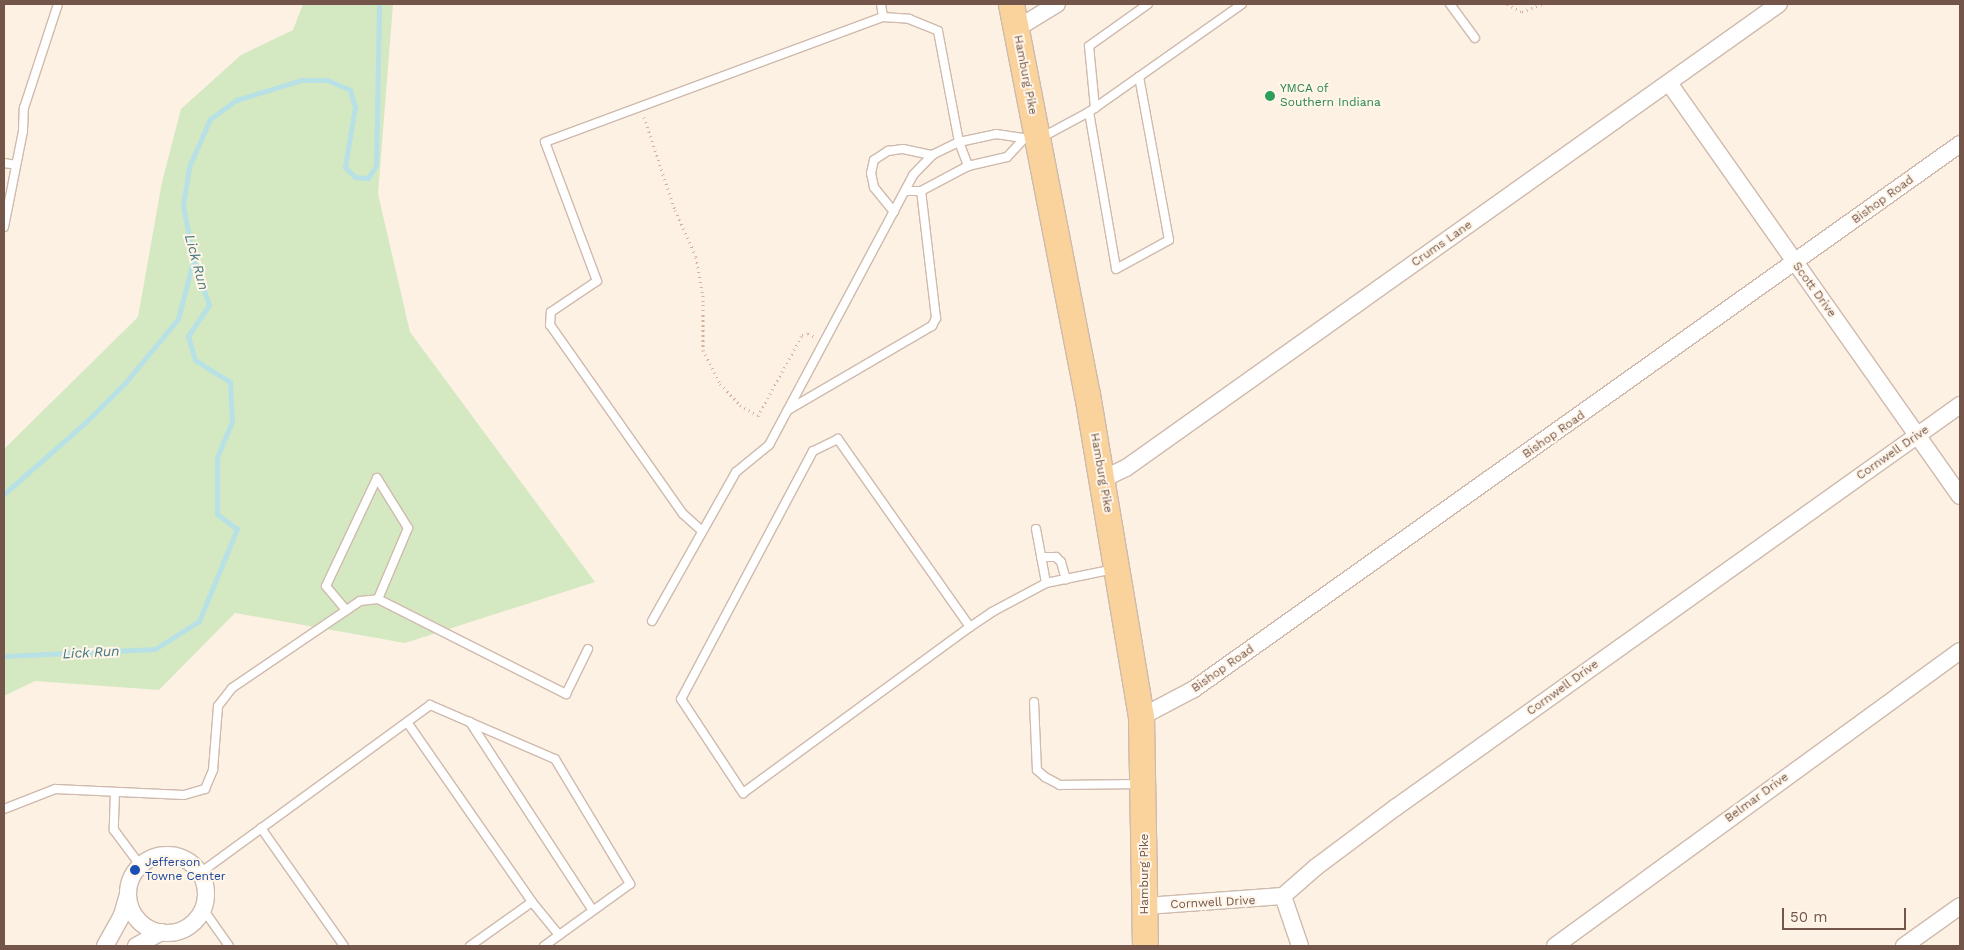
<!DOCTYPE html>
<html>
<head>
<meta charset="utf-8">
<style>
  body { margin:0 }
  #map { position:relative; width:1964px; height:950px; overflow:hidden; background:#fcf1e3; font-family:"Work Sans",sans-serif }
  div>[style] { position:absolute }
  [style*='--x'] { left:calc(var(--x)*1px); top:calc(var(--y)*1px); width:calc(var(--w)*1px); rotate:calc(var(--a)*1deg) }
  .green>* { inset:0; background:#d4e9c2 }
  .stream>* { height:5px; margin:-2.5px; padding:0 2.5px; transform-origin:2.5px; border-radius:2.5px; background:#b8e1e5 }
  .path>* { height:3px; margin-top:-1.5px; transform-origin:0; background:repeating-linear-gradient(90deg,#d5b19e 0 1px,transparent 0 5px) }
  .roads { filter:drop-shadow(1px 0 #cfbaad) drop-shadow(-1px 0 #cfbaad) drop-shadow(0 1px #cfbaad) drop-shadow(0 -1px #cfbaad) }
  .lane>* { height:8px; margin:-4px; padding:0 4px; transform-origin:4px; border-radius:4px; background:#fff }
  .street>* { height:16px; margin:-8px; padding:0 8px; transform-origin:8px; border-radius:8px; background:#fff }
  .street>.ring { margin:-8px; padding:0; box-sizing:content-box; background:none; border:16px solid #fff; border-radius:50% }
  .primary>* { height:25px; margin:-12.5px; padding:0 12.5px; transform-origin:12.5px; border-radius:12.5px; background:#f9d29c }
  .dots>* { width:14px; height:14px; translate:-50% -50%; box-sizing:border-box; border:2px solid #fff5e9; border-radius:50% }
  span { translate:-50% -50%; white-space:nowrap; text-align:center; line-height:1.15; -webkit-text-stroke:4px #fff5e9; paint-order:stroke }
  .street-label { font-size:12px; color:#735649 }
  .leisure-label { font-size:12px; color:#27864d }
  .left { translate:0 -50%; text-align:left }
  .transit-label { font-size:12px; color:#164399 }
  .water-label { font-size:14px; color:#41787f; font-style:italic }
  .frame { position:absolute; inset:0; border:5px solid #735649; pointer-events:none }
  .scale { position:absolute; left:1782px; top:908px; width:124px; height:22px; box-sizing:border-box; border:2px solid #735649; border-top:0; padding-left:6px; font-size:15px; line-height:18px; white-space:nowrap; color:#735649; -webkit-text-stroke:4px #fff5e9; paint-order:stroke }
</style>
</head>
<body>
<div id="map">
  <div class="green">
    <div style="clip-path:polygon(303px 4px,393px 4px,378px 194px,410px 332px,595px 582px,405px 643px,235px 613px,159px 690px,35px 681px,4px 696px,4px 449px,138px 317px,162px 182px,181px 109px,241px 55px,293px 30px)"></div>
  </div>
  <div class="stream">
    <div style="--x:4;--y:494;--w:111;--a:-41.3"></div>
    <div style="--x:87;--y:421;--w:54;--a:-45"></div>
    <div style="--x:125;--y:383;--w:83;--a:-50.4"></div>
    <div style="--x:178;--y:319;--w:60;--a:-75.5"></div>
    <div style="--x:4;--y:656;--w:151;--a:-2.7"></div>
    <div style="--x:155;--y:649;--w:52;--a:-32.5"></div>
    <div style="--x:199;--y:621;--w:100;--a:-67.6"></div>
    <div style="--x:237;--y:529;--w:25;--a:-143"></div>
    <div style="--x:217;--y:514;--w:57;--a:-90"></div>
    <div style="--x:217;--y:457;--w:38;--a:-67"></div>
    <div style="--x:232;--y:422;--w:40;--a:-92.9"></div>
    <div style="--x:230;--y:382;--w:41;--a:-147.8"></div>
    <div style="--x:195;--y:360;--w:25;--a:-106"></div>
    <div style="--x:188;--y:336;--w:37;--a:-56"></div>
    <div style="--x:209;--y:305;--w:46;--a:-108.8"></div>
    <div style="--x:194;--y:261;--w:56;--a:-101.3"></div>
    <div style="--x:183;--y:206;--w:39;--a:-81"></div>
    <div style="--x:189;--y:167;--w:52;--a:-66.4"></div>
    <div style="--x:210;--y:119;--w:32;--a:-36"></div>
    <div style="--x:236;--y:100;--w:69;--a:-16.9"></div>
    <div style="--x:302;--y:80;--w:25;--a:0"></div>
    <div style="--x:327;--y:80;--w:25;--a:23"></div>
    <div style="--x:350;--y:90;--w:18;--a:74"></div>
    <div style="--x:355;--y:107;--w:61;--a:99.5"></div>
    <div style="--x:345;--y:167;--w:14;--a:45"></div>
    <div style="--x:355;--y:177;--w:13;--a:4"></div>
    <div style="--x:368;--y:178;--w:15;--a:-58"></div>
    <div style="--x:376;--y:165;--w:161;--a:-88.9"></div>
  </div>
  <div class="path">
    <div style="--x:1507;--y:4;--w:17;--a:28"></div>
    <div style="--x:1522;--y:12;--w:22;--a:-22"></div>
    <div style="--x:644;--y:117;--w:98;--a:71.6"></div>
    <div style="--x:675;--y:210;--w:51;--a:65.9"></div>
    <div style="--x:696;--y:257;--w:39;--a:80"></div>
    <div style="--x:703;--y:295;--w:55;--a:90"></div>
    <div style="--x:703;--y:350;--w:38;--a:63"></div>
    <div style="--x:720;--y:384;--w:29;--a:46"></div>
    <div style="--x:740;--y:405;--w:21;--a:31"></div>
    <div style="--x:758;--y:416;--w:92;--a:-61.5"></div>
    <div style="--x:802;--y:335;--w:6;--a:-18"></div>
    <div style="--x:808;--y:333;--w:8;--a:30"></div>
  </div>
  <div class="roads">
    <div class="lane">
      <div style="--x:881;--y:4;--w:13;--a:81"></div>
      <div style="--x:1450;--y:4;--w:42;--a:53.7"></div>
      <div style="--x:1095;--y:108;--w:62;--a:-95.5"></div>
      <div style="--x:1089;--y:46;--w:72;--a:-35.4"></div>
      <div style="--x:1089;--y:112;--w:159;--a:80.2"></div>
      <div style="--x:1116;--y:269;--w:60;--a:-28.7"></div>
      <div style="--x:1169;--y:240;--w:166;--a:-100.4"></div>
      <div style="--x:4;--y:163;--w:12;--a:9"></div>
      <div style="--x:906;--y:191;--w:15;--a:0"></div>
      <div style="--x:921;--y:191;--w:53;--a:-28"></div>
      <div style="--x:968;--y:166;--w:40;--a:-13"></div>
      <div style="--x:1007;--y:157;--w:23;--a:-47"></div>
      <div style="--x:894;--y:212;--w:32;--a:-129"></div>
      <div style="--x:874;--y:187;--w:14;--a:-102"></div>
      <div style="--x:871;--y:173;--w:13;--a:-77"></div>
      <div style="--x:874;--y:160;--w:17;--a:-33"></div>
      <div style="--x:888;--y:151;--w:15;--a:-8"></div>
      <div style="--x:903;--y:149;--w:30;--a:12"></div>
      <div style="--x:4;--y:227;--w:98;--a:-78.8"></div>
      <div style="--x:23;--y:131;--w:23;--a:-88"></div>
      <div style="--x:24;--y:108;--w:109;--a:-71.9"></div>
      <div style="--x:788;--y:410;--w:167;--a:-30.3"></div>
      <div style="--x:932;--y:326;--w:9;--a:-63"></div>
      <div style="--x:936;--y:318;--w:128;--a:-96.7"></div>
      <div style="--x:1036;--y:529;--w:55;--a:79.5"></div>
      <div style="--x:702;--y:531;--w:25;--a:-138"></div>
      <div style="--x:683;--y:514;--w:231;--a:-125.1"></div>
      <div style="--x:550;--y:325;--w:13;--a:-86"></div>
      <div style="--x:551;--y:312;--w:55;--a:-34"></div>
      <div style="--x:597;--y:281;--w:148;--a:-110.5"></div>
      <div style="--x:545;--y:142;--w:360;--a:-20.3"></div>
      <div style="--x:883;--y:17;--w:26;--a:4"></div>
      <div style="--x:909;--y:19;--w:31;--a:22"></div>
      <div style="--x:938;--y:31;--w:113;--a:79.3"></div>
      <div style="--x:959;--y:142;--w:26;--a:69"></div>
      <div style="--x:1041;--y:557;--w:15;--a:0"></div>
      <div style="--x:1056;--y:557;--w:7;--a:45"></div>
      <div style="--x:1061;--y:562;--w:18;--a:74"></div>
      <div style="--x:346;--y:610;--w:31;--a:-130"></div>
      <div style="--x:326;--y:586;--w:119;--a:-64.7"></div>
      <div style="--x:377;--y:478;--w:59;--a:58.2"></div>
      <div style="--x:408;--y:528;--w:77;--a:112.9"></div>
      <div style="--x:652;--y:621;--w:171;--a:-60.6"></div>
      <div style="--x:736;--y:472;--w:43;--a:-39.3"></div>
      <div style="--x:769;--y:445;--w:306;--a:-61.9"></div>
      <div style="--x:913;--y:175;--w:28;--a:-46"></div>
      <div style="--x:932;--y:155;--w:30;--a:-26"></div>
      <div style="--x:959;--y:142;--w:38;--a:-12"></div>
      <div style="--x:996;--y:134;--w:41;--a:8.3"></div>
      <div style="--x:1037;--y:140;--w:59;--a:-28.3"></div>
      <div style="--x:1089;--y:112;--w:187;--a:-35.2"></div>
      <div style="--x:970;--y:627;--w:230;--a:-125.1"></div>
      <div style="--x:838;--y:439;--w:28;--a:154"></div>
      <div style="--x:813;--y:451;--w:281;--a:118"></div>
      <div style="--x:681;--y:699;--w:113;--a:56.6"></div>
      <div style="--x:743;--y:793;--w:281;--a:-36.2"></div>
      <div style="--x:970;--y:627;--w:27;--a:-34"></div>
      <div style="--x:992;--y:612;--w:61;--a:-28.2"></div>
      <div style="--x:1046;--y:583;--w:69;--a:-11.6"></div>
      <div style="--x:1034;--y:702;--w:68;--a:87.5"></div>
      <div style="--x:1037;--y:770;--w:11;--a:41"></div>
      <div style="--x:1045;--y:777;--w:17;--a:28"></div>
      <div style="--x:1060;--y:785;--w:78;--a:-0.7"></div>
      <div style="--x:407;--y:722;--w:219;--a:55.2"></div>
      <div style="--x:532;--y:902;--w:43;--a:50.7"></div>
      <div style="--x:470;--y:722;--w:225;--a:56.9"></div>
      <div style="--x:115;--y:792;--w:38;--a:92"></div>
      <div style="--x:114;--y:830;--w:44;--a:53.4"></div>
      <div style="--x:4;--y:809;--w:55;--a:-21.4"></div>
      <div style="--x:55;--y:789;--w:129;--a:2.7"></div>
      <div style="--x:184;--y:795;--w:22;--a:-16"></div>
      <div style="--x:205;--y:789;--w:21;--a:-67"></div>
      <div style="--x:213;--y:770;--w:64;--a:-85.5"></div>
      <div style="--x:218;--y:706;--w:23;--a:-52"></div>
      <div style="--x:232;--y:688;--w:155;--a:-34.2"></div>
      <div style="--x:360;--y:601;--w:18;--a:-6"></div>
      <div style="--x:378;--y:599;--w:211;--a:26.8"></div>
      <div style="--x:566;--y:694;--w:50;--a:-63.9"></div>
      <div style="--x:261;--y:828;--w:144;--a:54.9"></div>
      <div style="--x:200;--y:873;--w:285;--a:-36.1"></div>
      <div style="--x:430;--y:705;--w:136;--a:23.4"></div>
      <div style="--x:555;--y:759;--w:146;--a:59"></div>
      <div style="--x:630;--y:884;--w:106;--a:144.2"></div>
      <div style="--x:203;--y:909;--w:45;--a:54.9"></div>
      <div style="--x:470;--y:946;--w:76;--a:-35.4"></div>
    </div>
    <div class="street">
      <div style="--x:1016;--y:29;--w:48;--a:-31.4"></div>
      <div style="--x:1669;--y:83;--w:505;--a:54.83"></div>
      <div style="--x:1101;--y:480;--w:28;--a:-26"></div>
      <div style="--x:1126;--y:468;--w:801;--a:-35.4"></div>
      <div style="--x:1141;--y:717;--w:60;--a:-27.8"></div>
      <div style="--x:1194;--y:689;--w:940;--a:-35.43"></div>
      <div class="ring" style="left:128px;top:855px;width:62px;height:62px"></div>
      <div style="--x:1283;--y:896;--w:53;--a:71.2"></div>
      <div style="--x:1146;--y:906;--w:137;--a:-4.2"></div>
      <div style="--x:1283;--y:896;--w:44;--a:-41.3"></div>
      <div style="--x:1316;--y:867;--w:99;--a:-36.8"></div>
      <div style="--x:1395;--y:808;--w:694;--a:-35.5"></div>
      <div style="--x:105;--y:946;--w:35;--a:-61"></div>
      <div style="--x:122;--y:915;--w:22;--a:-74"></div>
      <div style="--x:136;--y:946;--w:29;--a:-29"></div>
      <div style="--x:1555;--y:946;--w:501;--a:-36.07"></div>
      <div style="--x:1904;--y:946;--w:69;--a:-35.5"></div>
    </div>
    <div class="primary">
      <div style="--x:1011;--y:4;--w:397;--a:79"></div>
      <div style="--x:1087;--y:394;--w:327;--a:80.5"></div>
      <div style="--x:1141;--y:717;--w:229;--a:89"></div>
    </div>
  </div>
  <div class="dots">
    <div style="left:1270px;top:96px;background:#2e9e5b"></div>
    <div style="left:135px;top:870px;background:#1a4fb4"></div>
  </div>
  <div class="street-label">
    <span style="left:1025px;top:75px;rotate:79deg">Hamburg Pike</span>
    <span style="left:1883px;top:200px;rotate:-36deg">Bishop Road</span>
    <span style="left:1442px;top:244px;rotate:-35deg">Crums Lane</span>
    <span style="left:1814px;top:290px;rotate:54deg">Scott Drive</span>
    <span style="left:1554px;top:435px;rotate:-35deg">Bishop Road</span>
    <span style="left:1893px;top:453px;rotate:-35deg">Cornwell Drive</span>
    <span style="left:1101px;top:473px;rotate:80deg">Hamburg Pike</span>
    <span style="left:1223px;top:669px;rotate:-35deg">Bishop Road</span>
    <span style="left:1563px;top:688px;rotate:-36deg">Cornwell Drive</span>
    <span style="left:1757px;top:798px;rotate:-36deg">Belmar Drive</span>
    <span style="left:1145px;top:874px;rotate:-90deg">Hamburg Pike</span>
    <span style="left:1213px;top:903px;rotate:-3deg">Cornwell Drive</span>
  </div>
  <div class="leisure-label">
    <span class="left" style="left:1280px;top:96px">YMCA of<br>Southern Indiana</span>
  </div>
  <div class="transit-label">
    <span class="left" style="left:145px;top:870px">Jefferson<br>Towne Center</span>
  </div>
  <div class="water-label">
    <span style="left:197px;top:262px;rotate:75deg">Lick Run</span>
    <span style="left:91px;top:652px;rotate:-3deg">Lick Run</span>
  </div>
  <div class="frame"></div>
  <div class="scale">50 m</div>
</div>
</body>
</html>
